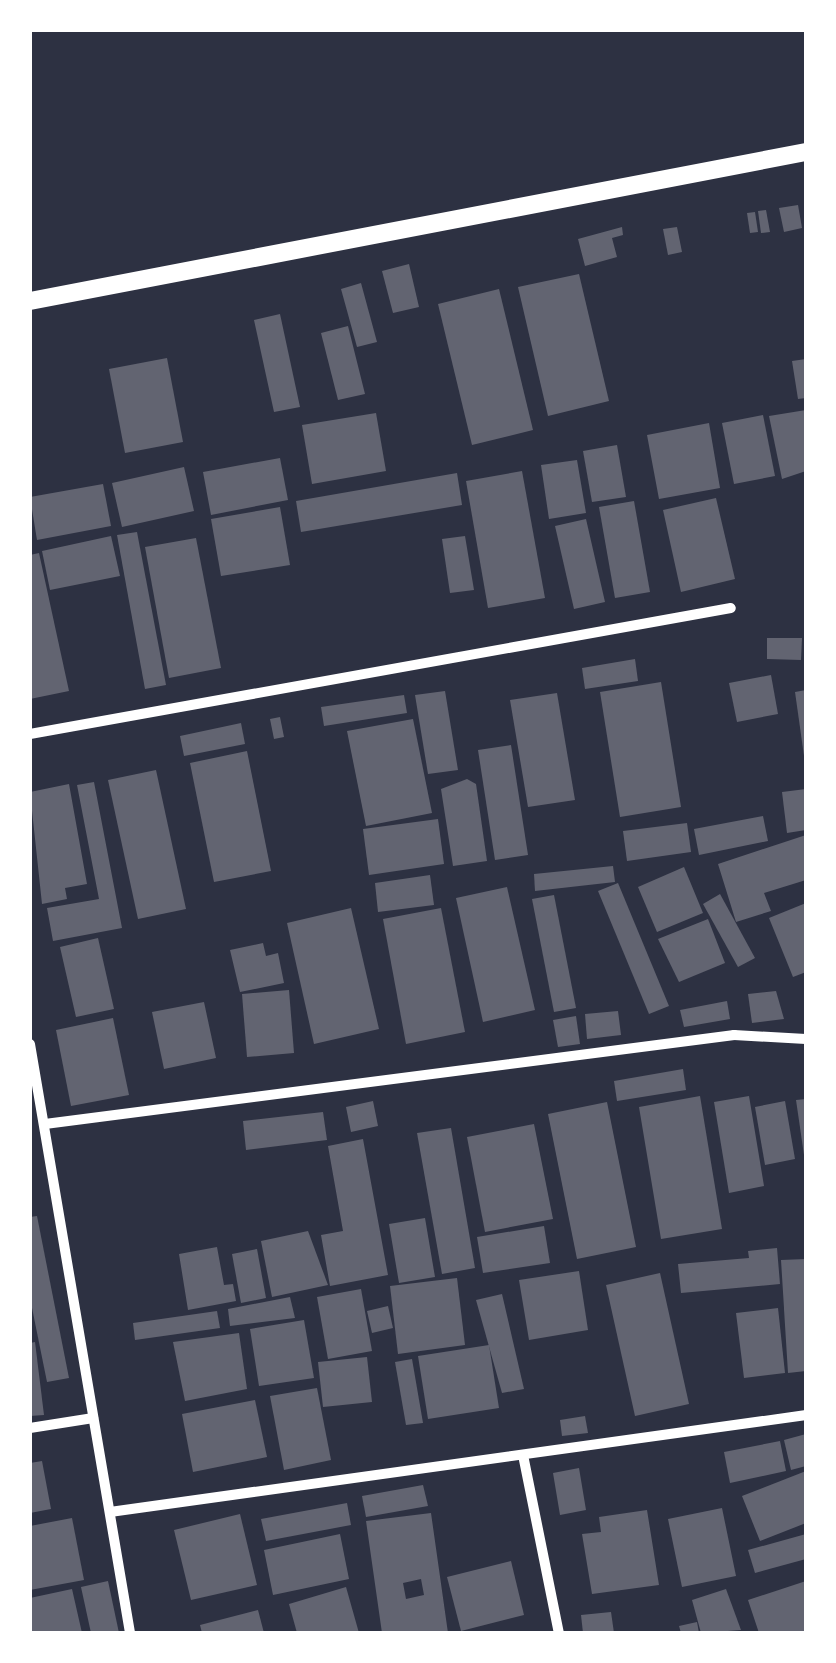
<!DOCTYPE html>
<html>
<head>
<meta charset="utf-8">
<style>
  body { margin:0 }
  #map { position:relative; width:836px; height:1663px; overflow:hidden; background:#2d3142; font-family:Lato,sans-serif }
  div>[style] { position:absolute }
  [style*='--x'] { left:calc(var(--x)*1px); top:calc(var(--y)*1px); width:calc(var(--w)*1px); rotate:calc(var(--a)*1deg) }
  .building>* { inset:0; background:#626471 }
  .minor>* { height:10px; margin:-5px; padding:0 5px; transform-origin:5px; border-radius:5px; background:#fff }
  .tertiary>* { height:18px; margin:-9px; padding:0 9px; transform-origin:9px; border-radius:9px; background:#fff }
  span { translate:-50% -50%; white-space:nowrap; text-align:center; line-height:1.15; -webkit-text-stroke:10px #fff; paint-order:stroke }
  .frame { position:absolute; inset:0; border:32px solid #fff; pointer-events:none }
</style>
</head>
<body>
<div id="map">
  <div class="building">
    <div style="clip-path:polygon(798px 205px,802px 228px,784px 232px,779px 208px)"></div>
    <div style="clip-path:polygon(766px 210px,770px 232px,761px 233px,758px 211px)"></div>
    <div style="clip-path:polygon(755px 212px,758px 232px,750px 233px,747px 213px)"></div>
    <div style="clip-path:polygon(622px 227px,623px 235px,612px 238px,617px 257px,585px 266px,578px 239px)"></div>
    <div style="clip-path:polygon(677px 227px,682px 252px,668px 255px,663px 229px)"></div>
    <div style="clip-path:polygon(409px 264px,419px 307px,393px 313px,382px 271px)"></div>
    <div style="clip-path:polygon(579px 274px,609px 401px,548px 416px,518px 287px)"></div>
    <div style="clip-path:polygon(361px 283px,377px 342px,357px 347px,341px 289px)"></div>
    <div style="clip-path:polygon(499px 289px,533px 430px,472px 445px,438px 304px)"></div>
    <div style="clip-path:polygon(280px 314px,300px 407px,274px 412px,254px 320px)"></div>
    <div style="clip-path:polygon(348px 326px,365px 394px,338px 400px,321px 333px)"></div>
    <div style="clip-path:polygon(167px 358px,183px 442px,125px 453px,109px 369px)"></div>
    <div style="clip-path:polygon(806px 359px,806px 398px,798px 399px,792px 361px)"></div>
    <div style="clip-path:polygon(806px 410px,806px 471px,782px 479px,769px 416px)"></div>
    <div style="clip-path:polygon(376px 413px,386px 471px,312px 484px,302px 425px)"></div>
    <div style="clip-path:polygon(763px 415px,775px 476px,734px 484px,722px 423px)"></div>
    <div style="clip-path:polygon(709px 423px,720px 488px,659px 499px,647px 435px)"></div>
    <div style="clip-path:polygon(617px 445px,626px 497px,592px 502px,583px 451px)"></div>
    <div style="clip-path:polygon(280px 458px,288px 500px,211px 515px,203px 472px)"></div>
    <div style="clip-path:polygon(577px 460px,586px 513px,549px 519px,541px 465px)"></div>
    <div style="clip-path:polygon(184px 467px,194px 511px,122px 527px,112px 483px)"></div>
    <div style="clip-path:polygon(522px 471px,545px 598px,488px 608px,466px 481px)"></div>
    <div style="clip-path:polygon(457px 473px,462px 505px,301px 532px,296px 501px)"></div>
    <div style="clip-path:polygon(103px 484px,111px 526px,37px 540px,30px 497px)"></div>
    <div style="clip-path:polygon(716px 498px,735px 579px,681px 592px,663px 510px)"></div>
    <div style="clip-path:polygon(634px 501px,650px 592px,615px 598px,599px 507px)"></div>
    <div style="clip-path:polygon(280px 507px,290px 565px,221px 576px,211px 519px)"></div>
    <div style="clip-path:polygon(586px 519px,605px 602px,574px 609px,555px 526px)"></div>
    <div style="clip-path:polygon(137px 532px,166px 685px,145px 689px,117px 535px)"></div>
    <div style="clip-path:polygon(111px 536px,120px 576px,50px 590px,42px 551px)"></div>
    <div style="clip-path:polygon(465px 536px,474px 590px,450px 593px,442px 539px)"></div>
    <div style="clip-path:polygon(196px 538px,221px 668px,169px 678px,145px 547px)"></div>
    <div style="clip-path:polygon(39px 553px,69px 691px,30px 699px,30px 555px)"></div>
    <div style="clip-path:polygon(767px 638px,802px 638px,801px 660px,767px 659px)"></div>
    <div style="clip-path:polygon(635px 659px,638px 681px,585px 689px,582px 668px)"></div>
    <div style="clip-path:polygon(771px 675px,778px 714px,737px 722px,729px 683px)"></div>
    <div style="clip-path:polygon(661px 682px,681px 807px,620px 817px,600px 692px)"></div>
    <div style="clip-path:polygon(806px 690px,806px 755px,804px 756px,795px 692px)"></div>
    <div style="clip-path:polygon(445px 691px,458px 770px,428px 774px,415px 695px)"></div>
    <div style="clip-path:polygon(557px 693px,575px 800px,528px 807px,510px 700px)"></div>
    <div style="clip-path:polygon(404px 695px,407px 713px,324px 726px,321px 707px)"></div>
    <div style="clip-path:polygon(280px 717px,284px 737px,274px 739px,270px 719px)"></div>
    <div style="clip-path:polygon(413px 719px,432px 813px,366px 826px,347px 731px)"></div>
    <div style="clip-path:polygon(241px 723px,245px 744px,184px 756px,180px 736px)"></div>
    <div style="clip-path:polygon(511px 745px,528px 855px,495px 860px,478px 750px)"></div>
    <div style="clip-path:polygon(247px 751px,271px 871px,214px 882px,190px 763px)"></div>
    <div style="clip-path:polygon(156px 770px,186px 909px,138px 919px,108px 780px)"></div>
    <div style="clip-path:polygon(467px 779px,476px 784px,487px 861px,453px 866px,441px 789px)"></div>
    <div style="clip-path:polygon(94px 782px,122px 928px,53px 941px,47px 908px,99px 899px,77px 785px)"></div>
    <div style="clip-path:polygon(69px 784px,87px 884px,65px 888px,67px 899px,42px 904px,30px 792px)"></div>
    <div style="clip-path:polygon(806px 789px,806px 830px,787px 833px,782px 792px)"></div>
    <div style="clip-path:polygon(763px 816px,768px 841px,699px 855px,694px 829px)"></div>
    <div style="clip-path:polygon(438px 819px,444px 864px,369px 875px,363px 829px)"></div>
    <div style="clip-path:polygon(687px 823px,691px 852px,627px 861px,623px 831px)"></div>
    <div style="clip-path:polygon(806px 835px,806px 880px,764px 893px,771px 911px,736px 922px,718px 864px)"></div>
    <div style="clip-path:polygon(613px 866px,615px 882px,535px 891px,534px 874px)"></div>
    <div style="clip-path:polygon(684px 867px,703px 913px,657px 932px,638px 887px)"></div>
    <div style="clip-path:polygon(430px 875px,434px 905px,378px 912px,375px 883px)"></div>
    <div style="clip-path:polygon(618px 883px,669px 1006px,649px 1014px,598px 891px)"></div>
    <div style="clip-path:polygon(507px 887px,535px 1010px,483px 1022px,456px 898px)"></div>
    <div style="clip-path:polygon(720px 894px,755px 958px,738px 967px,703px 904px)"></div>
    <div style="clip-path:polygon(554px 895px,576px 1008px,554px 1012px,532px 899px)"></div>
    <div style="clip-path:polygon(806px 903px,806px 972px,793px 977px,769px 918px)"></div>
    <div style="clip-path:polygon(351px 908px,379px 1029px,314px 1044px,287px 923px)"></div>
    <div style="clip-path:polygon(441px 908px,465px 1032px,406px 1044px,383px 919px)"></div>
    <div style="clip-path:polygon(708px 919px,725px 963px,679px 982px,658px 939px)"></div>
    <div style="clip-path:polygon(98px 938px,114px 1009px,76px 1017px,60px 947px)"></div>
    <div style="clip-path:polygon(263px 943px,266px 956px,278px 953px,284px 983px,240px 992px,230px 950px)"></div>
    <div style="clip-path:polygon(289px 990px,294px 1053px,247px 1057px,242px 994px)"></div>
    <div style="clip-path:polygon(776px 991px,784px 1019px,752px 1023px,748px 994px)"></div>
    <div style="clip-path:polygon(727px 1001px,730px 1019px,684px 1027px,680px 1010px)"></div>
    <div style="clip-path:polygon(204px 1002px,216px 1058px,164px 1069px,152px 1012px)"></div>
    <div style="clip-path:polygon(618px 1011px,621px 1035px,587px 1039px,585px 1014px)"></div>
    <div style="clip-path:polygon(576px 1016px,580px 1044px,558px 1047px,553px 1020px)"></div>
    <div style="clip-path:polygon(113px 1018px,129px 1095px,71px 1106px,56px 1030px)"></div>
    <div style="clip-path:polygon(683px 1069px,686px 1090px,617px 1101px,614px 1081px)"></div>
    <div style="clip-path:polygon(700px 1096px,722px 1229px,661px 1239px,639px 1107px)"></div>
    <div style="clip-path:polygon(749px 1096px,764px 1186px,729px 1193px,714px 1102px)"></div>
    <div style="clip-path:polygon(806px 1099px,806px 1155px,804px 1155px,796px 1100px)"></div>
    <div style="clip-path:polygon(373px 1101px,378px 1126px,351px 1132px,346px 1107px)"></div>
    <div style="clip-path:polygon(785px 1101px,795px 1159px,765px 1165px,755px 1107px)"></div>
    <div style="clip-path:polygon(607px 1102px,636px 1247px,577px 1259px,548px 1114px)"></div>
    <div style="clip-path:polygon(323px 1112px,327px 1140px,246px 1150px,243px 1121px)"></div>
    <div style="clip-path:polygon(534px 1124px,553px 1219px,485px 1232px,467px 1137px)"></div>
    <div style="clip-path:polygon(451px 1128px,475px 1268px,442px 1274px,417px 1133px)"></div>
    <div style="clip-path:polygon(363px 1139px,388px 1275px,330px 1286px,321px 1235px,343px 1231px,328px 1146px)"></div>
    <div style="clip-path:polygon(37px 1216px,69px 1378px,47px 1382px,30px 1298px,30px 1217px)"></div>
    <div style="clip-path:polygon(425px 1218px,435px 1277px,399px 1283px,389px 1224px)"></div>
    <div style="clip-path:polygon(544px 1226px,550px 1263px,483px 1273px,477px 1237px)"></div>
    <div style="clip-path:polygon(308px 1231px,328px 1285px,272px 1297px,261px 1241px)"></div>
    <div style="clip-path:polygon(217px 1247px,224px 1285px,233px 1284px,236px 1301px,188px 1310px,179px 1254px)"></div>
    <div style="clip-path:polygon(777px 1248px,780px 1284px,681px 1293px,678px 1264px,749px 1258px,748px 1251px)"></div>
    <div style="clip-path:polygon(257px 1249px,266px 1298px,241px 1303px,232px 1254px)"></div>
    <div style="clip-path:polygon(806px 1259px,806px 1371px,788px 1373px,781px 1260px)"></div>
    <div style="clip-path:polygon(579px 1271px,588px 1330px,529px 1340px,519px 1280px)"></div>
    <div style="clip-path:polygon(660px 1273px,689px 1404px,635px 1416px,606px 1285px)"></div>
    <div style="clip-path:polygon(457px 1278px,465px 1345px,398px 1354px,390px 1286px)"></div>
    <div style="clip-path:polygon(361px 1289px,372px 1351px,328px 1359px,317px 1297px)"></div>
    <div style="clip-path:polygon(502px 1294px,524px 1389px,502px 1393px,476px 1300px)"></div>
    <div style="clip-path:polygon(290px 1297px,295px 1318px,230px 1326px,228px 1309px)"></div>
    <div style="clip-path:polygon(388px 1306px,393px 1328px,372px 1333px,367px 1311px)"></div>
    <div style="clip-path:polygon(778px 1308px,785px 1373px,744px 1378px,736px 1313px)"></div>
    <div style="clip-path:polygon(217px 1311px,220px 1328px,135px 1340px,133px 1323px)"></div>
    <div style="clip-path:polygon(304px 1320px,314px 1378px,259px 1386px,250px 1329px)"></div>
    <div style="clip-path:polygon(239px 1333px,247px 1389px,185px 1401px,173px 1342px)"></div>
    <div style="clip-path:polygon(35px 1342px,44px 1415px,30px 1416px,30px 1343px)"></div>
    <div style="clip-path:polygon(489px 1345px,499px 1408px,428px 1419px,418px 1356px)"></div>
    <div style="clip-path:polygon(367px 1357px,372px 1402px,323px 1407px,318px 1362px)"></div>
    <div style="clip-path:polygon(412px 1359px,423px 1423px,406px 1425px,395px 1362px)"></div>
    <div style="clip-path:polygon(317px 1388px,331px 1460px,284px 1470px,270px 1396px)"></div>
    <div style="clip-path:polygon(255px 1400px,267px 1457px,193px 1472px,182px 1414px)"></div>
    <div style="clip-path:polygon(585px 1416px,588px 1433px,562px 1436px,560px 1420px)"></div>
    <div style="clip-path:polygon(806px 1434px,806px 1466px,791px 1470px,784px 1440px)"></div>
    <div style="clip-path:polygon(780px 1441px,786px 1471px,730px 1483px,724px 1452px)"></div>
    <div style="clip-path:polygon(42px 1461px,51px 1509px,30px 1513px,30px 1463px)"></div>
    <div style="clip-path:polygon(579px 1468px,586px 1510px,560px 1515px,553px 1473px)"></div>
    <div style="clip-path:polygon(806px 1471px,806px 1523px,760px 1541px,742px 1496px)"></div>
    <div style="clip-path:polygon(423px 1485px,428px 1506px,366px 1517px,362px 1496px)"></div>
    <div style="clip-path:polygon(347px 1503px,351px 1525px,266px 1541px,261px 1519px)"></div>
    <div style="clip-path:polygon(722px 1508px,736px 1576px,682px 1587px,668px 1519px)"></div>
    <div style="clip-path:polygon(647px 1510px,659px 1585px,592px 1594px,582px 1534px,601px 1532px,599px 1517px)"></div>
    <div style="clip-path:polygon(evenodd,431px 1513px,448px 1633px,382px 1633px,366px 1521px,431px 1513px,421px 1579px,424px 1595px,406px 1599px,403px 1583px,421px 1579px)"></div>
    <div style="clip-path:polygon(240px 1514px,257px 1585px,191px 1600px,174px 1530px)"></div>
    <div style="clip-path:polygon(72px 1518px,84px 1580px,30px 1590px,30px 1526px)"></div>
    <div style="clip-path:polygon(340px 1534px,349px 1579px,273px 1595px,264px 1550px)"></div>
    <div style="clip-path:polygon(806px 1534px,806px 1559px,755px 1573px,748px 1550px)"></div>
    <div style="clip-path:polygon(511px 1561px,524px 1615px,461px 1631px,447px 1577px)"></div>
    <div style="clip-path:polygon(108px 1581px,119px 1633px,91px 1633px,81px 1587px)"></div>
    <div style="clip-path:polygon(806px 1581px,806px 1633px,759px 1633px,748px 1600px)"></div>
    <div style="clip-path:polygon(346px 1587px,359px 1633px,297px 1633px,289px 1604px)"></div>
    <div style="clip-path:polygon(72px 1589px,82px 1633px,30px 1633px,30px 1598px)"></div>
    <div style="clip-path:polygon(726px 1589px,741px 1630px,701px 1633px,692px 1600px)"></div>
    <div style="clip-path:polygon(258px 1610px,264px 1633px,202px 1633px,200px 1625px)"></div>
    <div style="clip-path:polygon(611px 1612px,614px 1633px,583px 1633px,581px 1615px)"></div>
    <div style="clip-path:polygon(697px 1622px,699px 1633px,681px 1633px,679px 1626px)"></div>
  </div>
  <div class="minor">
    <div style="--x:30;--y:734;--w:712;--a:-10.19"></div>
    <div style="--x:30;--y:1044;--w:597;--a:80.36"></div>
    <div style="--x:45;--y:1124;--w:695;--a:-7.36"></div>
    <div style="--x:734;--y:1035;--w:72;--a:3.2"></div>
    <div style="--x:30;--y:1428;--w:64;--a:-9"></div>
    <div style="--x:523;--y:1455;--w:182;--a:78.6"></div>
    <div style="--x:110;--y:1512;--w:703;--a:-7.93"></div>
  </div>
  <div class="tertiary">
    <div style="--x:30;--y:301;--w:790;--a:-10.87"></div>
  </div>
  <div class="frame"></div>
</div>
</body>
</html>
